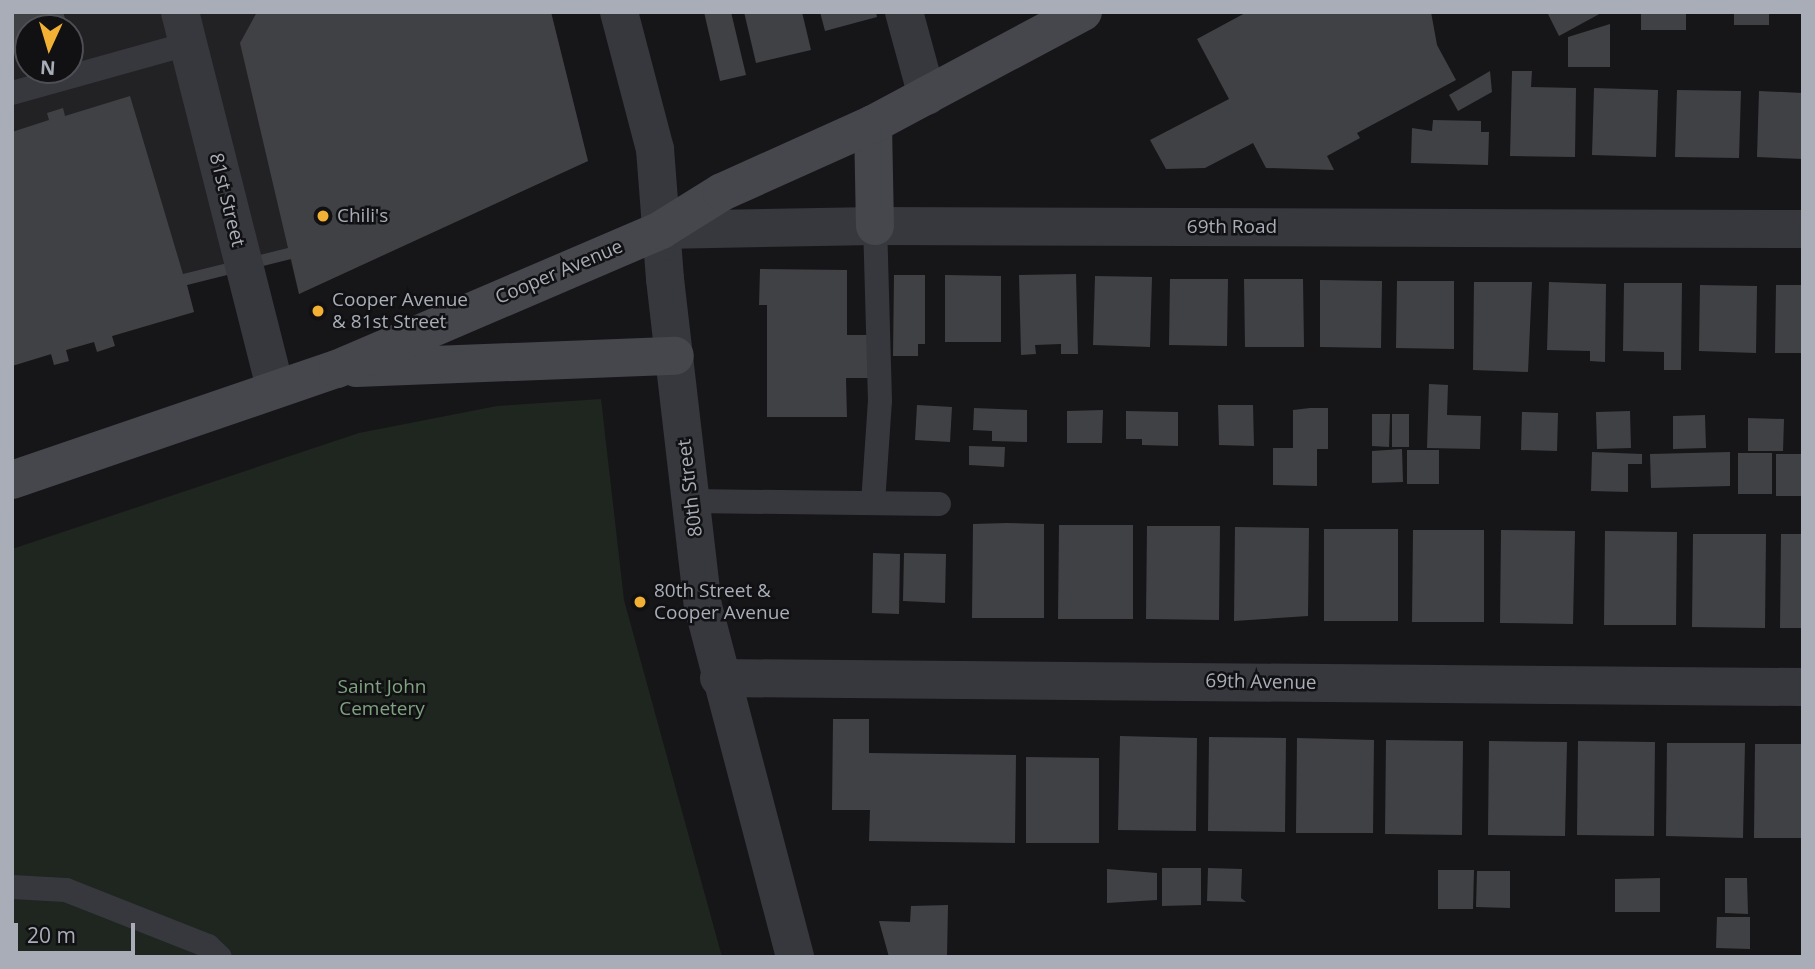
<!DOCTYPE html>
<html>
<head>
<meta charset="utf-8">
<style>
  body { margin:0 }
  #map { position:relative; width:1815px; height:969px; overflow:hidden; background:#161618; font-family:"Open Sans",sans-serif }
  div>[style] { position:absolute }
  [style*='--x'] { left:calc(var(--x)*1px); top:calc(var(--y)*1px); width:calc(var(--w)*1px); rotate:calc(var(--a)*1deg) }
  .built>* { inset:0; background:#222225 }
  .green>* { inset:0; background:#1e261f }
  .building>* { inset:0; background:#404145 }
  .service>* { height:24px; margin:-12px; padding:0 12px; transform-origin:12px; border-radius:12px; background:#37383d }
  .minor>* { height:38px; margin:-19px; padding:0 19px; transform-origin:19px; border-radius:19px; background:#37383d }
  .secondary>* { height:38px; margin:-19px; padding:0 19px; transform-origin:19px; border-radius:19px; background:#45474d }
  .dots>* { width:19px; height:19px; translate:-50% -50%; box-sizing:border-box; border:4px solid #111113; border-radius:50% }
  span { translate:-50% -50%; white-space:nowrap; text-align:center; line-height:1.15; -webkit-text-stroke:5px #111113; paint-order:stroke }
  .street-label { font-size:19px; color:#a8adb8 }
  .poi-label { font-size:19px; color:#a8adb8 }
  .left { translate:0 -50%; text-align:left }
  .park-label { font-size:19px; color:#7fa381 }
  .frame { position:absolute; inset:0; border:14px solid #a8adb8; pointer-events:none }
  .north { position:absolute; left:14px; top:14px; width:70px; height:70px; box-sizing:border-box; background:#111113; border:2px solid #4d4f55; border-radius:50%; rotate:184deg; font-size:19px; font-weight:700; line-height:28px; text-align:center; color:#a8adb8 }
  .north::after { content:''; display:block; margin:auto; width:24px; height:32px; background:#f2b134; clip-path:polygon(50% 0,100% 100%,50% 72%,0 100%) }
  .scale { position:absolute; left:14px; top:923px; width:121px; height:32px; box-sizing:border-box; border:4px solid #a8adb8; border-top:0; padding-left:9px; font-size:21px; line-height:24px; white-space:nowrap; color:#a8adb8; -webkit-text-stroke:5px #111113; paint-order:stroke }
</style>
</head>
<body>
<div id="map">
  <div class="built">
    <div style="clip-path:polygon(evenodd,12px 12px,551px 12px,588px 161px,299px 294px,290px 259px,187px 285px,194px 312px,12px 366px,12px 12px,28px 28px,70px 28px,70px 70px,28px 70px,28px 28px)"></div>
  </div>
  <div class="green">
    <div style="clip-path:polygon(601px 399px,624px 600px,722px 957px,12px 957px,12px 549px,359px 433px,497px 406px)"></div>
  </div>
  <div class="building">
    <div style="clip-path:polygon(12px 12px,63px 12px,68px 28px,28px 28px,28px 48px,12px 53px)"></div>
    <div style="clip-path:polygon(257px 12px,551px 12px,588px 161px,299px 294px,291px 259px,187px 285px,194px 312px,112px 336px,115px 346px,97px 352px,94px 342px,66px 350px,69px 361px,54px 365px,51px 354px,12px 366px,12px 132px,49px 120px,47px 113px,63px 108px,65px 116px,130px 96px,183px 274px,288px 248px,240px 43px)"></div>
    <div style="clip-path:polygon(704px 12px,731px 12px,746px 75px,720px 81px)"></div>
    <div style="clip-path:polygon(744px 12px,802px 12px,811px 50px,756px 63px)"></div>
    <div style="clip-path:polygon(820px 12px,876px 12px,877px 17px,825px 31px)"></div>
    <div style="clip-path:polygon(1247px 12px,1431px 12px,1437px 45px,1456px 80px,1357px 133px,1360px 138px,1327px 156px,1334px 170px,1266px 168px,1253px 143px,1205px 168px,1166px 169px,1150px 140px,1229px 99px,1197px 39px)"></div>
    <div style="clip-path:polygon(1547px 12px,1603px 12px,1559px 36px)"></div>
    <div style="clip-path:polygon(1641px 12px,1686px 12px,1686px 30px,1641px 30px)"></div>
    <div style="clip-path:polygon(1734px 12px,1769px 12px,1769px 25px,1734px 25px)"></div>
    <div style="clip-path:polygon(1610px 24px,1610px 67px,1568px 67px,1568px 37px)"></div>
    <div style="clip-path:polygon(1490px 71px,1492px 92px,1458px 111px,1449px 95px)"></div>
    <div style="clip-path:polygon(1512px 71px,1532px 71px,1531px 87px,1576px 88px,1575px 157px,1510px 156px)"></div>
    <div style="clip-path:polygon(1594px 88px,1658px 90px,1656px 157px,1592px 155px)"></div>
    <div style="clip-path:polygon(1677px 90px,1741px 91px,1739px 158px,1675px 157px)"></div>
    <div style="clip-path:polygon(1759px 91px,1803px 93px,1803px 159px,1757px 157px)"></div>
    <div style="clip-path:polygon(1433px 120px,1481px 121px,1481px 132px,1489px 132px,1488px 165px,1411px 163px,1412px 128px,1432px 131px)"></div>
    <div style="clip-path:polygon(760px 269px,847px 270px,847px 335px,871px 335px,871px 378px,846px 378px,847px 417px,767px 417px,767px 305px,759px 305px)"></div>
    <div style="clip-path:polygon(1076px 274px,1078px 354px,1061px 354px,1061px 344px,1035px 345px,1036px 354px,1021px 355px,1019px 275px)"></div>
    <div style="clip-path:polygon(894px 275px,925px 275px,925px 344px,918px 344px,918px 356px,893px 356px)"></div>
    <div style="clip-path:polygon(945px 275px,1001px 276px,1001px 342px,945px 342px)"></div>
    <div style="clip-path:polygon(1095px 276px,1152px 277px,1150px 347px,1093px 345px)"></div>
    <div style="clip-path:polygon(1170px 279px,1228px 279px,1227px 346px,1169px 345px)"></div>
    <div style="clip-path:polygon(1244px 279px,1303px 279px,1304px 347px,1245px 347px)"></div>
    <div style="clip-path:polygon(1320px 280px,1382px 281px,1381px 348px,1320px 347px)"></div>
    <div style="clip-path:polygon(1397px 281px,1454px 281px,1454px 349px,1396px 348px)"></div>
    <div style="clip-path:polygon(1474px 282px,1532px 282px,1528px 372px,1473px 370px)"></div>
    <div style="clip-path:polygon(1549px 282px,1606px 284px,1605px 362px,1590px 361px,1590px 351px,1547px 350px)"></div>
    <div style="clip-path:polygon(1624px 283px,1682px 283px,1681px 370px,1664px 370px,1664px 352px,1623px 351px)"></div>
    <div style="clip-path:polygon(1700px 285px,1757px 286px,1756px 353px,1699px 351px)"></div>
    <div style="clip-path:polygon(1776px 285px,1803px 285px,1803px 353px,1775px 353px)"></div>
    <div style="clip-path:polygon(1429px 384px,1448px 385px,1447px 415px,1481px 416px,1480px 449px,1427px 448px)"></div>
    <div style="clip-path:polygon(917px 405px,952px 407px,950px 442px,915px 440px)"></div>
    <div style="clip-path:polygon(1218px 405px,1253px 405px,1254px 446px,1219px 445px)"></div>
    <div style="clip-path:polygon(974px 408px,1027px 410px,1027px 442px,992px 441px,992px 431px,973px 430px)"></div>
    <div style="clip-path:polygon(1310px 408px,1328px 408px,1328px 449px,1317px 449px,1317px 486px,1273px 485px,1273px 448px,1293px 448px,1293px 410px)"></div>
    <div style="clip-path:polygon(1103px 410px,1102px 443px,1067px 443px,1067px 411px)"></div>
    <div style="clip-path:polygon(1126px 411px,1178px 412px,1178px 446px,1142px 445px,1142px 439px,1126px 439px)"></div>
    <div style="clip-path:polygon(1630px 411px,1631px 448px,1597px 449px,1596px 412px)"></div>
    <div style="clip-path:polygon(1522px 412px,1558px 413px,1557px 451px,1521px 450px)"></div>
    <div style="clip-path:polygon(1372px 414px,1390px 414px,1389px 447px,1372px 446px)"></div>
    <div style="clip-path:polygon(1392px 414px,1409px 414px,1409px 447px,1392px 447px)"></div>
    <div style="clip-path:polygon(1705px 415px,1706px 448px,1673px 449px,1673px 416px)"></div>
    <div style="clip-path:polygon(1748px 418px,1784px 419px,1783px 451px,1748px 451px)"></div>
    <div style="clip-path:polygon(969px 446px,1005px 447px,1004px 467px,969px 465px)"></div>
    <div style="clip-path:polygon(1402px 449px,1403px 482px,1372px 483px,1372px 451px)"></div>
    <div style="clip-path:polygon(1407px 450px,1439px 450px,1439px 484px,1407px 484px)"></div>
    <div style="clip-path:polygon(1592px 452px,1642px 454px,1642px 464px,1628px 464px,1628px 492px,1591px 491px)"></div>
    <div style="clip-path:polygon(1730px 452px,1730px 486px,1651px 488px,1650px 454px)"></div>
    <div style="clip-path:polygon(1738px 453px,1772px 453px,1772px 494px,1738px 494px)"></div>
    <div style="clip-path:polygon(1776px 454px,1803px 454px,1803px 496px,1776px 496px)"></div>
    <div style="clip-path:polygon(1007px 523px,1044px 524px,1044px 618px,972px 618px,973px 524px)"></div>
    <div style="clip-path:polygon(1059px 525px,1133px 525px,1133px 619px,1058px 619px)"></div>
    <div style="clip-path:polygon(1147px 526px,1220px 526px,1219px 620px,1146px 619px)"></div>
    <div style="clip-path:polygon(1235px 527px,1309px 528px,1308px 616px,1234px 621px)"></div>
    <div style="clip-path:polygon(1324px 529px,1398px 529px,1398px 621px,1324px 621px)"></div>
    <div style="clip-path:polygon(1413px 530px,1484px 530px,1484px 622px,1412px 622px)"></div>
    <div style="clip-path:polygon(1501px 530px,1575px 531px,1573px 624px,1500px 623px)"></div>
    <div style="clip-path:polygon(1605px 531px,1677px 532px,1676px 625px,1604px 625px)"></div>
    <div style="clip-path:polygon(1693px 534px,1766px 534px,1765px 628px,1692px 627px)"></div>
    <div style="clip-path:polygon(1781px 534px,1803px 534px,1803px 628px,1780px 628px)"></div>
    <div style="clip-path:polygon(873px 553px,900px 554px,899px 614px,872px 613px)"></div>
    <div style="clip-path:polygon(904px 553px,946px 554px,945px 603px,903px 601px)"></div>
    <div style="clip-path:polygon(833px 719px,869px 719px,869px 753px,1016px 755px,1015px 843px,869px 841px,870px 810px,832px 810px)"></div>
    <div style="clip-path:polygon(1120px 736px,1197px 738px,1196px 831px,1118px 830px)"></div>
    <div style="clip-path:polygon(1209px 737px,1286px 738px,1285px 832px,1208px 831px)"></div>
    <div style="clip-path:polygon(1297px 738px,1374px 740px,1373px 833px,1296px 833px)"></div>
    <div style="clip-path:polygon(1386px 740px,1463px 741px,1462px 835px,1385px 834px)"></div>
    <div style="clip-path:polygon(1489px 741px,1567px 742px,1565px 836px,1488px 835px)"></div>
    <div style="clip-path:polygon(1578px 741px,1655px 742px,1654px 836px,1577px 835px)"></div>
    <div style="clip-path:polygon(1667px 743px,1745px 743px,1743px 838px,1666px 836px)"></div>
    <div style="clip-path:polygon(1755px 744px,1803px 744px,1803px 838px,1754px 838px)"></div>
    <div style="clip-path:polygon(1026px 757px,1099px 758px,1099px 843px,1026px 843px)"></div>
    <div style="clip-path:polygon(1162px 868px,1201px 868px,1201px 905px,1162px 906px)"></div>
    <div style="clip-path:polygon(1208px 868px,1242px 869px,1241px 898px,1246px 902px,1207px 901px)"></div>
    <div style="clip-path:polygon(1107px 869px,1157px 873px,1157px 900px,1107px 903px)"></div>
    <div style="clip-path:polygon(1438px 870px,1474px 870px,1473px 909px,1438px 909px)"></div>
    <div style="clip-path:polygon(1477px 871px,1510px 871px,1510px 908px,1476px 907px)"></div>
    <div style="clip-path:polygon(1660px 878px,1660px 912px,1615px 912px,1615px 879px)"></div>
    <div style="clip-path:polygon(1725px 878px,1747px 878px,1748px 914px,1725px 913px)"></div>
    <div style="clip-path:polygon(948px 905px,947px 957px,889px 957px,879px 921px,910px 922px,911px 906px)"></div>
    <div style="clip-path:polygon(1717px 917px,1750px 917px,1750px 949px,1716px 948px)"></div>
  </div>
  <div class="service">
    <div style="--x:12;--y:93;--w:183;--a:-15.6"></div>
    <div style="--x:691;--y:501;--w:248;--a:0.7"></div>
    <div style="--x:873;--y:503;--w:102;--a:-86.1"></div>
    <div style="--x:880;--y:401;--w:175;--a:-91.6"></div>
    <div style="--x:12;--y:887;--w:54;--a:3.2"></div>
    <div style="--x:66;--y:890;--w:153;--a:21.5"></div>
    <div style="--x:208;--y:946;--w:16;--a:43"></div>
  </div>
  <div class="minor">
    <div style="--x:180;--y:12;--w:388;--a:75.8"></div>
    <div style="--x:619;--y:12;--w:142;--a:75.3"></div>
    <div style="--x:655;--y:149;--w:130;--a:85.6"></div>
    <div style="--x:665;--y:279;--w:329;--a:83.4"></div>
    <div style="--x:703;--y:606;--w:363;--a:75.3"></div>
    <div style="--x:904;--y:12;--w:87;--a:74.7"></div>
    <div style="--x:661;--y:230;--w:214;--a:-1.1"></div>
    <div style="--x:875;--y:226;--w:928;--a:0.19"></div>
    <div style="--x:719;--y:678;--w:1084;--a:0.48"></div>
  </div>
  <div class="secondary">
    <div style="--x:873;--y:124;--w:102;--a:88.9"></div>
    <div style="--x:356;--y:368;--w:319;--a:-2.2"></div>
    <div style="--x:12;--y:480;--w:343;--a:-18.9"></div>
    <div style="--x:337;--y:369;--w:353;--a:-23.2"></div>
    <div style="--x:661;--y:230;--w:72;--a:-31.9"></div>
    <div style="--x:722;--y:192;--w:166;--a:-24.2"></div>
    <div style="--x:873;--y:124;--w:238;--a:-28.1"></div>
  </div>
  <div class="dots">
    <div style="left:323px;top:216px;background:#f2b134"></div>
    <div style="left:318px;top:311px;background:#f2b134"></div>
    <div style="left:640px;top:602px;background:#f2b134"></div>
  </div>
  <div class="street-label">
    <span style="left:227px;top:200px;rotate:76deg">81st Street</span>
    <span style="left:1232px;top:227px">69th Road</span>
    <span style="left:559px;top:272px;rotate:-23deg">Cooper Avenue</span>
    <span style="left:690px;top:488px;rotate:-97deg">80th Street</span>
    <span style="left:1261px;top:682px;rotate:1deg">69th Avenue</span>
  </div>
  <div class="poi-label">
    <span class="left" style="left:337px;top:216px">Chili's</span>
    <span class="left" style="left:332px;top:311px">Cooper Avenue<br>&amp; 81st Street</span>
    <span class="left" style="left:654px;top:602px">80th Street &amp;<br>Cooper Avenue</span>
  </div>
  <div class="park-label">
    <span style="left:382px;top:698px">Saint John<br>Cemetery</span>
  </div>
  <div class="frame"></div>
  <div class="north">N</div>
  <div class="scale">20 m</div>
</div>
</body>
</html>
